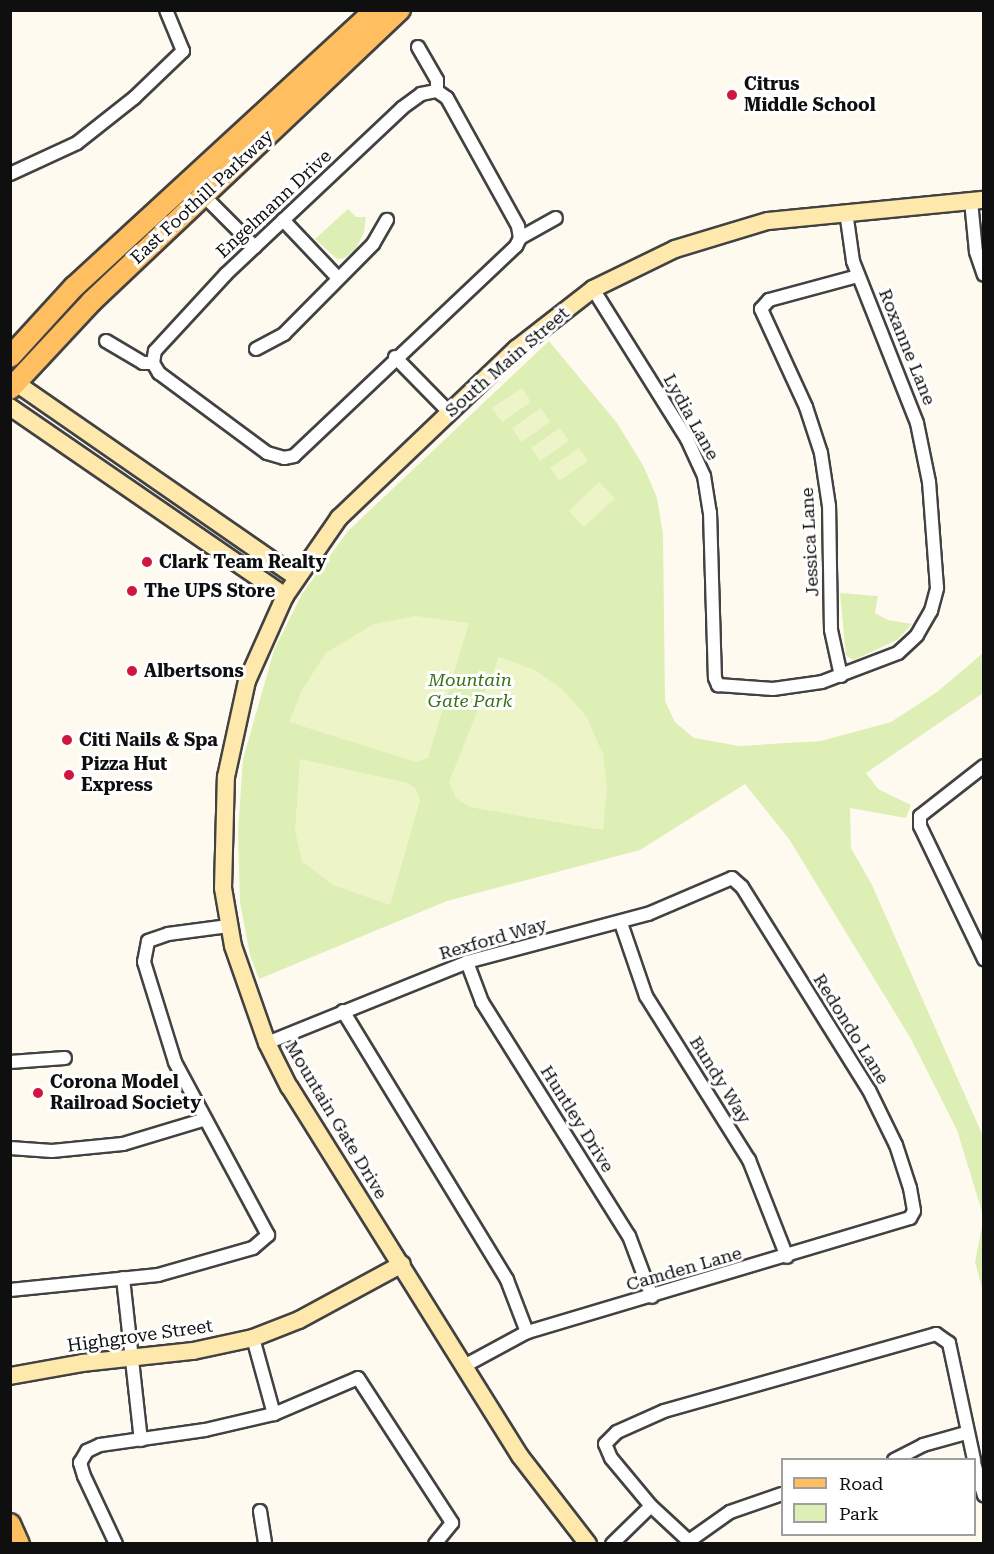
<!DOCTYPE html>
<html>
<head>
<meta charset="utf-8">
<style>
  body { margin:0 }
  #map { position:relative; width:994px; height:1554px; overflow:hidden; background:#fffaf0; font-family:"Roboto Serif",serif }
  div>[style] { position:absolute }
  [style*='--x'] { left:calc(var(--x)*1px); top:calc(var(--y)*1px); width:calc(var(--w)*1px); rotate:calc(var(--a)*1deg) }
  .green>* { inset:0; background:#ddefb5 }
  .pitch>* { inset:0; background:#edf5c8 }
  .roads { filter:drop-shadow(2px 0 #424242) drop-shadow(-2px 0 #424242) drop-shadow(0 2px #424242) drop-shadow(0 -2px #424242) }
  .street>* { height:12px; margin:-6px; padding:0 6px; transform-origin:6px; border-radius:6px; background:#fff }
  .secondary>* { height:16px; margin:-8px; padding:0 8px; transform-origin:8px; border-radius:8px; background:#ffe8ab }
  .primary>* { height:20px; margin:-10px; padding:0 10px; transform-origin:10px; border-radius:10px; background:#ffbe60 }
  .dots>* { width:16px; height:16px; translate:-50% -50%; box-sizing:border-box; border:3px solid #fff; border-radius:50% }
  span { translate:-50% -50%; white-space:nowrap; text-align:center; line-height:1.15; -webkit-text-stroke:6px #fff; paint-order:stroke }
  .poi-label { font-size:18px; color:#0f0f0f; font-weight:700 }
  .left { translate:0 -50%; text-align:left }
  .street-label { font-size:18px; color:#0f0f0f }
  .park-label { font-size:18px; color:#386f17; font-style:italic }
  .frame { position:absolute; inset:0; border:12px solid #0f0f0f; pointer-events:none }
  .legend { position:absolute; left:781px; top:1458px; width:195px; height:78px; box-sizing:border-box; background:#fff; border:2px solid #9f9f9f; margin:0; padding:8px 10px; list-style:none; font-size:18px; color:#0f0f0f }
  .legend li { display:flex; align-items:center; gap:12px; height:30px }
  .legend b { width:30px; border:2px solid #9f9f9f }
</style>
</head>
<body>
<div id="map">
  <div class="green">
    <div style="clip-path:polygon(348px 209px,356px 217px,366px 217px,364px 232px,356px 249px,345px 258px,337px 259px,315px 239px)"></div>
    <div style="clip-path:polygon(549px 341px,617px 423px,644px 467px,657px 498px,663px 534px,665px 701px,675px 722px,694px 738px,739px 746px,821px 741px,891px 722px,937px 692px,983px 653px,983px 693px,866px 773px,878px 789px,911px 805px,906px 818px,850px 808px,851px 848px,872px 885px,983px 1136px,983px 1215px,957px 1130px,911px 1039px,789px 839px,745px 784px,640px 850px,447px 901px,259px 979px,250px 955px,240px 902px,238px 832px,243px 759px,274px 650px,302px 594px,348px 531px)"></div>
    <div style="clip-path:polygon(840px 593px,878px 596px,875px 613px,888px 620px,912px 624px,897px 640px,854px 660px,846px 656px)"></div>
    <div style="clip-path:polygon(983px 1221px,984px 1291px,983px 1292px,975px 1262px)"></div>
  </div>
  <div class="pitch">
    <div style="clip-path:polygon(522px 388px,531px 402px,502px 422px,492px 408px)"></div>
    <div style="clip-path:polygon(541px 408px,550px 422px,521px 442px,512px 428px)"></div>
    <div style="clip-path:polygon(560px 428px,569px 441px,540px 461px,531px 448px)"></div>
    <div style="clip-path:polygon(579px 448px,588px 461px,559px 481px,550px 468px)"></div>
    <div style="clip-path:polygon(599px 482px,615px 498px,584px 527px,569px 511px)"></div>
    <div style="clip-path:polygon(416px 616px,469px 623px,428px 758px,416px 762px,289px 722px,302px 690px,326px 653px,374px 624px)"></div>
    <div style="clip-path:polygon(499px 657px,535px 670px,562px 689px,586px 716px,603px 754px,607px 789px,603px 830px,469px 807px,456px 798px,449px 782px)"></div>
    <div style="clip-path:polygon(300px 759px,408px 783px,416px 789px,420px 800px,390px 905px,333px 885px,302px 861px,295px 831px)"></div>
  </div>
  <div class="roads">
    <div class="street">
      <div style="--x:418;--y:47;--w:38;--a:60"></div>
      <div style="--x:437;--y:80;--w:11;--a:90"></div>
      <div style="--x:437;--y:91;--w:12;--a:35"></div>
      <div style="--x:447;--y:98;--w:146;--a:61"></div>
      <div style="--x:518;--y:226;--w:12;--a:81"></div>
      <div style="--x:10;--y:174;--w:74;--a:-24.8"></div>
      <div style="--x:77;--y:143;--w:73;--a:-38.3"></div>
      <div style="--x:134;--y:98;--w:68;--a:-43.8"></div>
      <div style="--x:183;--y:51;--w:44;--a:-112.5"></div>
      <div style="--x:204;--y:196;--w:72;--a:45"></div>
      <div style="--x:971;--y:201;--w:51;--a:84.4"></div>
      <div style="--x:976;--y:252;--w:24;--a:71"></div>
      <div style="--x:283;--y:220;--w:79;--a:46.5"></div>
      <div style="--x:593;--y:289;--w:177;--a:57.9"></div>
      <div style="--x:687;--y:439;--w:41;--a:65.3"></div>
      <div style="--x:704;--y:476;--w:36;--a:81"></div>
      <div style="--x:710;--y:512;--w:166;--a:88.3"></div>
      <div style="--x:715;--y:678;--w:8;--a:67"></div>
      <div style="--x:718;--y:685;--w:55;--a:4.2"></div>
      <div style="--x:773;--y:689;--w:49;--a:-8.1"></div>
      <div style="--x:822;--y:682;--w:81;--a:-20.9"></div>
      <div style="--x:898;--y:653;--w:26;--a:-43"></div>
      <div style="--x:917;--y:635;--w:28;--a:-60"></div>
      <div style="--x:931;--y:611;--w:24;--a:-75"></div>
      <div style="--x:937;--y:588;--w:106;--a:-94.3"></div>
      <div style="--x:929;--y:482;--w:60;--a:-101.5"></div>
      <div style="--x:917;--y:423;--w:174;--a:-111.6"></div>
      <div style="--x:853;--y:261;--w:49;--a:-98.1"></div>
      <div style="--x:106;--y:341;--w:43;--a:30.7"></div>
      <div style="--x:143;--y:363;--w:10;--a:0"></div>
      <div style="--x:153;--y:363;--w:12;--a:59"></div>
      <div style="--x:159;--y:373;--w:134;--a:36.5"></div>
      <div style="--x:267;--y:453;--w:18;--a:16"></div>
      <div style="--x:284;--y:458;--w:10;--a:-11"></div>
      <div style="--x:294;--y:456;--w:306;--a:-43.4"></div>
      <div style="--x:516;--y:246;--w:9;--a:-63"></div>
      <div style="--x:520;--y:238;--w:41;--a:-29.1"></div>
      <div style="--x:256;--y:349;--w:32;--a:-28"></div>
      <div style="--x:284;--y:334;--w:127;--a:-45.3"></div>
      <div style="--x:373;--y:244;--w:28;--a:-60"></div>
      <div style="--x:395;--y:357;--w:77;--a:45.5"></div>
      <div style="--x:153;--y:363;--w:12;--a:-81"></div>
      <div style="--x:155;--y:351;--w:105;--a:-47.3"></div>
      <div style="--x:226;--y:274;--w:242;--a:-43.3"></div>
      <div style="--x:402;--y:108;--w:24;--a:-36"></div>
      <div style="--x:421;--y:94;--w:16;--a:-11"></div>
      <div style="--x:841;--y:676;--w:47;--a:-102.3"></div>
      <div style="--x:831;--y:630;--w:124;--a:-90.9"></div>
      <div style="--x:829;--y:506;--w:54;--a:-98.6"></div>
      <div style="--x:821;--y:453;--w:48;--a:-108.1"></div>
      <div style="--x:806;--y:407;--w:108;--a:-114.7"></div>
      <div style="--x:761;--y:309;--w:12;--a:-48"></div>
      <div style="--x:769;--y:300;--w:92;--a:-15.1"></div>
      <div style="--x:984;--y:766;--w:81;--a:142"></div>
      <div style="--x:920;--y:816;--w:10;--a:90"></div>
      <div style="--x:920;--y:826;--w:148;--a:64.3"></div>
      <div style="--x:621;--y:923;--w:77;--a:71.1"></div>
      <div style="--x:646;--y:996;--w:194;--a:57.9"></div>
      <div style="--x:749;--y:1160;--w:104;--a:68.6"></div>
      <div style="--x:467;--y:962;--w:43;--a:69.4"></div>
      <div style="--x:482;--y:1002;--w:276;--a:57.9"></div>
      <div style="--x:629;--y:1236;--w:65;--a:69.3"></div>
      <div style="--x:343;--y:1011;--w:315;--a:58.6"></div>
      <div style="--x:507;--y:1280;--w:56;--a:69"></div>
      <div style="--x:267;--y:1043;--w:216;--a:-22"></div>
      <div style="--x:467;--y:962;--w:187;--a:-14.9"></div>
      <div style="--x:648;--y:914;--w:91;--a:-23.2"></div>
      <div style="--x:732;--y:878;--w:13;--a:42"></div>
      <div style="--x:742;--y:887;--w:239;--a:58"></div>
      <div style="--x:869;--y:1090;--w:61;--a:63.9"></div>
      <div style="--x:896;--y:1145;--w:45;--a:72"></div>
      <div style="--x:910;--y:1188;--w:23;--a:80"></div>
      <div style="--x:914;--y:1211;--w:8;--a:120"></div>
      <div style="--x:910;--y:1218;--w:400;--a:163.4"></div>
      <div style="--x:527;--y:1332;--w:72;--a:151.6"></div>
      <div style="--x:10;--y:1062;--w:55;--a:-4.2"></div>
      <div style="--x:10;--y:1148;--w:42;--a:4.1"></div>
      <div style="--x:52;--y:1151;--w:71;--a:-5.6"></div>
      <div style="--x:123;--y:1144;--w:84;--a:-16.7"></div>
      <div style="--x:123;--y:1278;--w:163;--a:83.7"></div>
      <div style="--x:10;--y:1290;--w:149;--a:-5.8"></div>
      <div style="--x:158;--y:1275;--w:99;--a:-15.9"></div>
      <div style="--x:253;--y:1248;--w:20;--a:-41"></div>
      <div style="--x:268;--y:1235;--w:196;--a:-118.3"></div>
      <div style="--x:175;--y:1062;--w:105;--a:-107.2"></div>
      <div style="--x:144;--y:962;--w:21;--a:-79"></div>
      <div style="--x:148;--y:941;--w:21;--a:-19"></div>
      <div style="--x:168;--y:934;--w:61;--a:-7.6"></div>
      <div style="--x:253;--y:1338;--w:79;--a:74.6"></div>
      <div style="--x:894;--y:1460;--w:33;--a:-27"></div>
      <div style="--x:923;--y:1445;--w:45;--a:-15.6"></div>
      <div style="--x:974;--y:1463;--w:34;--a:73"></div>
      <div style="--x:260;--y:1511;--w:33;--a:81"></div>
      <div style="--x:689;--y:1541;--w:50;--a:-35.3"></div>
      <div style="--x:730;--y:1512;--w:55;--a:-19.1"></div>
      <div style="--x:116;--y:1544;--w:75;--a:-115.2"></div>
      <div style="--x:84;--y:1476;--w:14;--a:-107"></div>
      <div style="--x:80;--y:1463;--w:14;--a:-60"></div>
      <div style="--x:87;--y:1451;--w:14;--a:-25"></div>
      <div style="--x:100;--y:1445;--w:106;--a:-8.1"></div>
      <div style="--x:205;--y:1430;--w:71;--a:-13.1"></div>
      <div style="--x:274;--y:1414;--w:91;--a:-23.2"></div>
      <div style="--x:358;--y:1378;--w:173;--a:57"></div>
      <div style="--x:452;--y:1523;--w:27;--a:129"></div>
      <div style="--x:612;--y:1544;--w:54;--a:-44.3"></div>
      <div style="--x:692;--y:1544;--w:56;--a:-137.2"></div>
      <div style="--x:651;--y:1506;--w:62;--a:-129.8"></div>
      <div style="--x:611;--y:1458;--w:15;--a:-113"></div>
      <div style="--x:605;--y:1444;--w:17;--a:-45"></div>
      <div style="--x:617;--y:1432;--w:51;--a:-24.1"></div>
      <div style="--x:664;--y:1411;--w:283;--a:-15.8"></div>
      <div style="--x:936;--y:1334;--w:16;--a:35"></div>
      <div style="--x:949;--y:1343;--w:120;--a:77.9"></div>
    </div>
    <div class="secondary">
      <div style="--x:16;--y:383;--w:341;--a:34.7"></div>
      <div style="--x:10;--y:407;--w:334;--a:34.5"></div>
      <div style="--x:10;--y:1376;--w:73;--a:-10.2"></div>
      <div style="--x:82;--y:1363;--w:112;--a:-6.2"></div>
      <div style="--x:193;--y:1351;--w:61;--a:-12.2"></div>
      <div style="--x:253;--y:1338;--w:49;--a:-21.4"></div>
      <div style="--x:299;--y:1320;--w:117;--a:-28.5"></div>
      <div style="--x:588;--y:1544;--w:111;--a:-127.7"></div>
      <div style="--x:520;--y:1456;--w:435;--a:-122"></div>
      <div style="--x:289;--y:1087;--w:49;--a:-116.6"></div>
      <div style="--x:267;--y:1043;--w:103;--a:-109.3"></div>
      <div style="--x:233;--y:946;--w:59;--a:-99.8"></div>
      <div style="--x:223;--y:888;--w:111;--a:-88.5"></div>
      <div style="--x:226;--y:777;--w:98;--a:-77.7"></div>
      <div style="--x:247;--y:681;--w:93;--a:-65.9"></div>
      <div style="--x:285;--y:596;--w:95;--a:-55.3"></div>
      <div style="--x:339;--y:518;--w:245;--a:-43.7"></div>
      <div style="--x:516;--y:349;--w:98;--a:-37.9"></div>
      <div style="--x:593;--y:289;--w:91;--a:-26"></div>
      <div style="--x:675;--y:249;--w:97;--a:-16.8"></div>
      <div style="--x:768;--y:221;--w:217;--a:-5.6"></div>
    </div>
    <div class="primary">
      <div style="--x:10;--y:357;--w:95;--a:-47.6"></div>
      <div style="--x:74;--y:287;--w:409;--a:-42.6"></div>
      <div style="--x:10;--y:389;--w:120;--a:-47"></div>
      <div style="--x:92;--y:301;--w:424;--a:-43.4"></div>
      <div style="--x:10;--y:1524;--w:22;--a:66"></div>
    </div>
  </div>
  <div class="dots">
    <div style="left:732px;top:95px;background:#d0163e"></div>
    <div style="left:147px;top:562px;background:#d0163e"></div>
    <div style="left:132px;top:591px;background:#d0163e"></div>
    <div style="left:132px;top:671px;background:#d0163e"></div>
    <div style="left:67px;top:740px;background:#d0163e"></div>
    <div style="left:69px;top:775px;background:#d0163e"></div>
    <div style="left:38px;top:1093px;background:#d0163e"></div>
  </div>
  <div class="poi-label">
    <span class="left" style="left:744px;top:95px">Citrus<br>Middle School</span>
    <span class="left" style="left:159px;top:562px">Clark Team Realty</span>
    <span class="left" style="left:144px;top:591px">The UPS Store</span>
    <span class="left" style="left:144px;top:671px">Albertsons</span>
    <span class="left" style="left:79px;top:740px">Citi Nails &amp; Spa</span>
    <span class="left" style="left:81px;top:775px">Pizza Hut<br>Express</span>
    <span class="left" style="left:50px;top:1093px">Corona Model<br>Railroad Society</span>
  </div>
  <div class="street-label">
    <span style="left:202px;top:197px;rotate:-43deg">East Foothill Parkway</span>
    <span style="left:274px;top:204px;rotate:-43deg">Engelmann Drive</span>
    <span style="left:907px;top:347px;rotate:68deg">Roxanne Lane</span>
    <span style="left:507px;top:362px;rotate:-41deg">South Main Street</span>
    <span style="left:691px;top:417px;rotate:61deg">Lydia Lane</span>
    <span style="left:810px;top:542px;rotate:-93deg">Jessica Lane</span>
    <span style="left:493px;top:939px;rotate:-16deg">Rexford Way</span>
    <span style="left:851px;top:1029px;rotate:58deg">Redondo Lane</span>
    <span style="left:720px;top:1080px;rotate:58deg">Bundy Way</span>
    <span style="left:577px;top:1119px;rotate:58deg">Huntley Drive</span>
    <span style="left:336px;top:1120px;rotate:59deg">Mountain Gate Drive</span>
    <span style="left:684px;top:1269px;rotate:-16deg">Camden Lane</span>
    <span style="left:140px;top:1336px;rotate:-8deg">Highgrove Street</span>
  </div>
  <div class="park-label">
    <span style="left:470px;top:691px">Mountain<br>Gate Park</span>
  </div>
  <div class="frame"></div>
  <ul class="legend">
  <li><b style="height:8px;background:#ffbe60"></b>Road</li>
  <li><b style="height:16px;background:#ddefb5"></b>Park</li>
  </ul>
</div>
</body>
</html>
